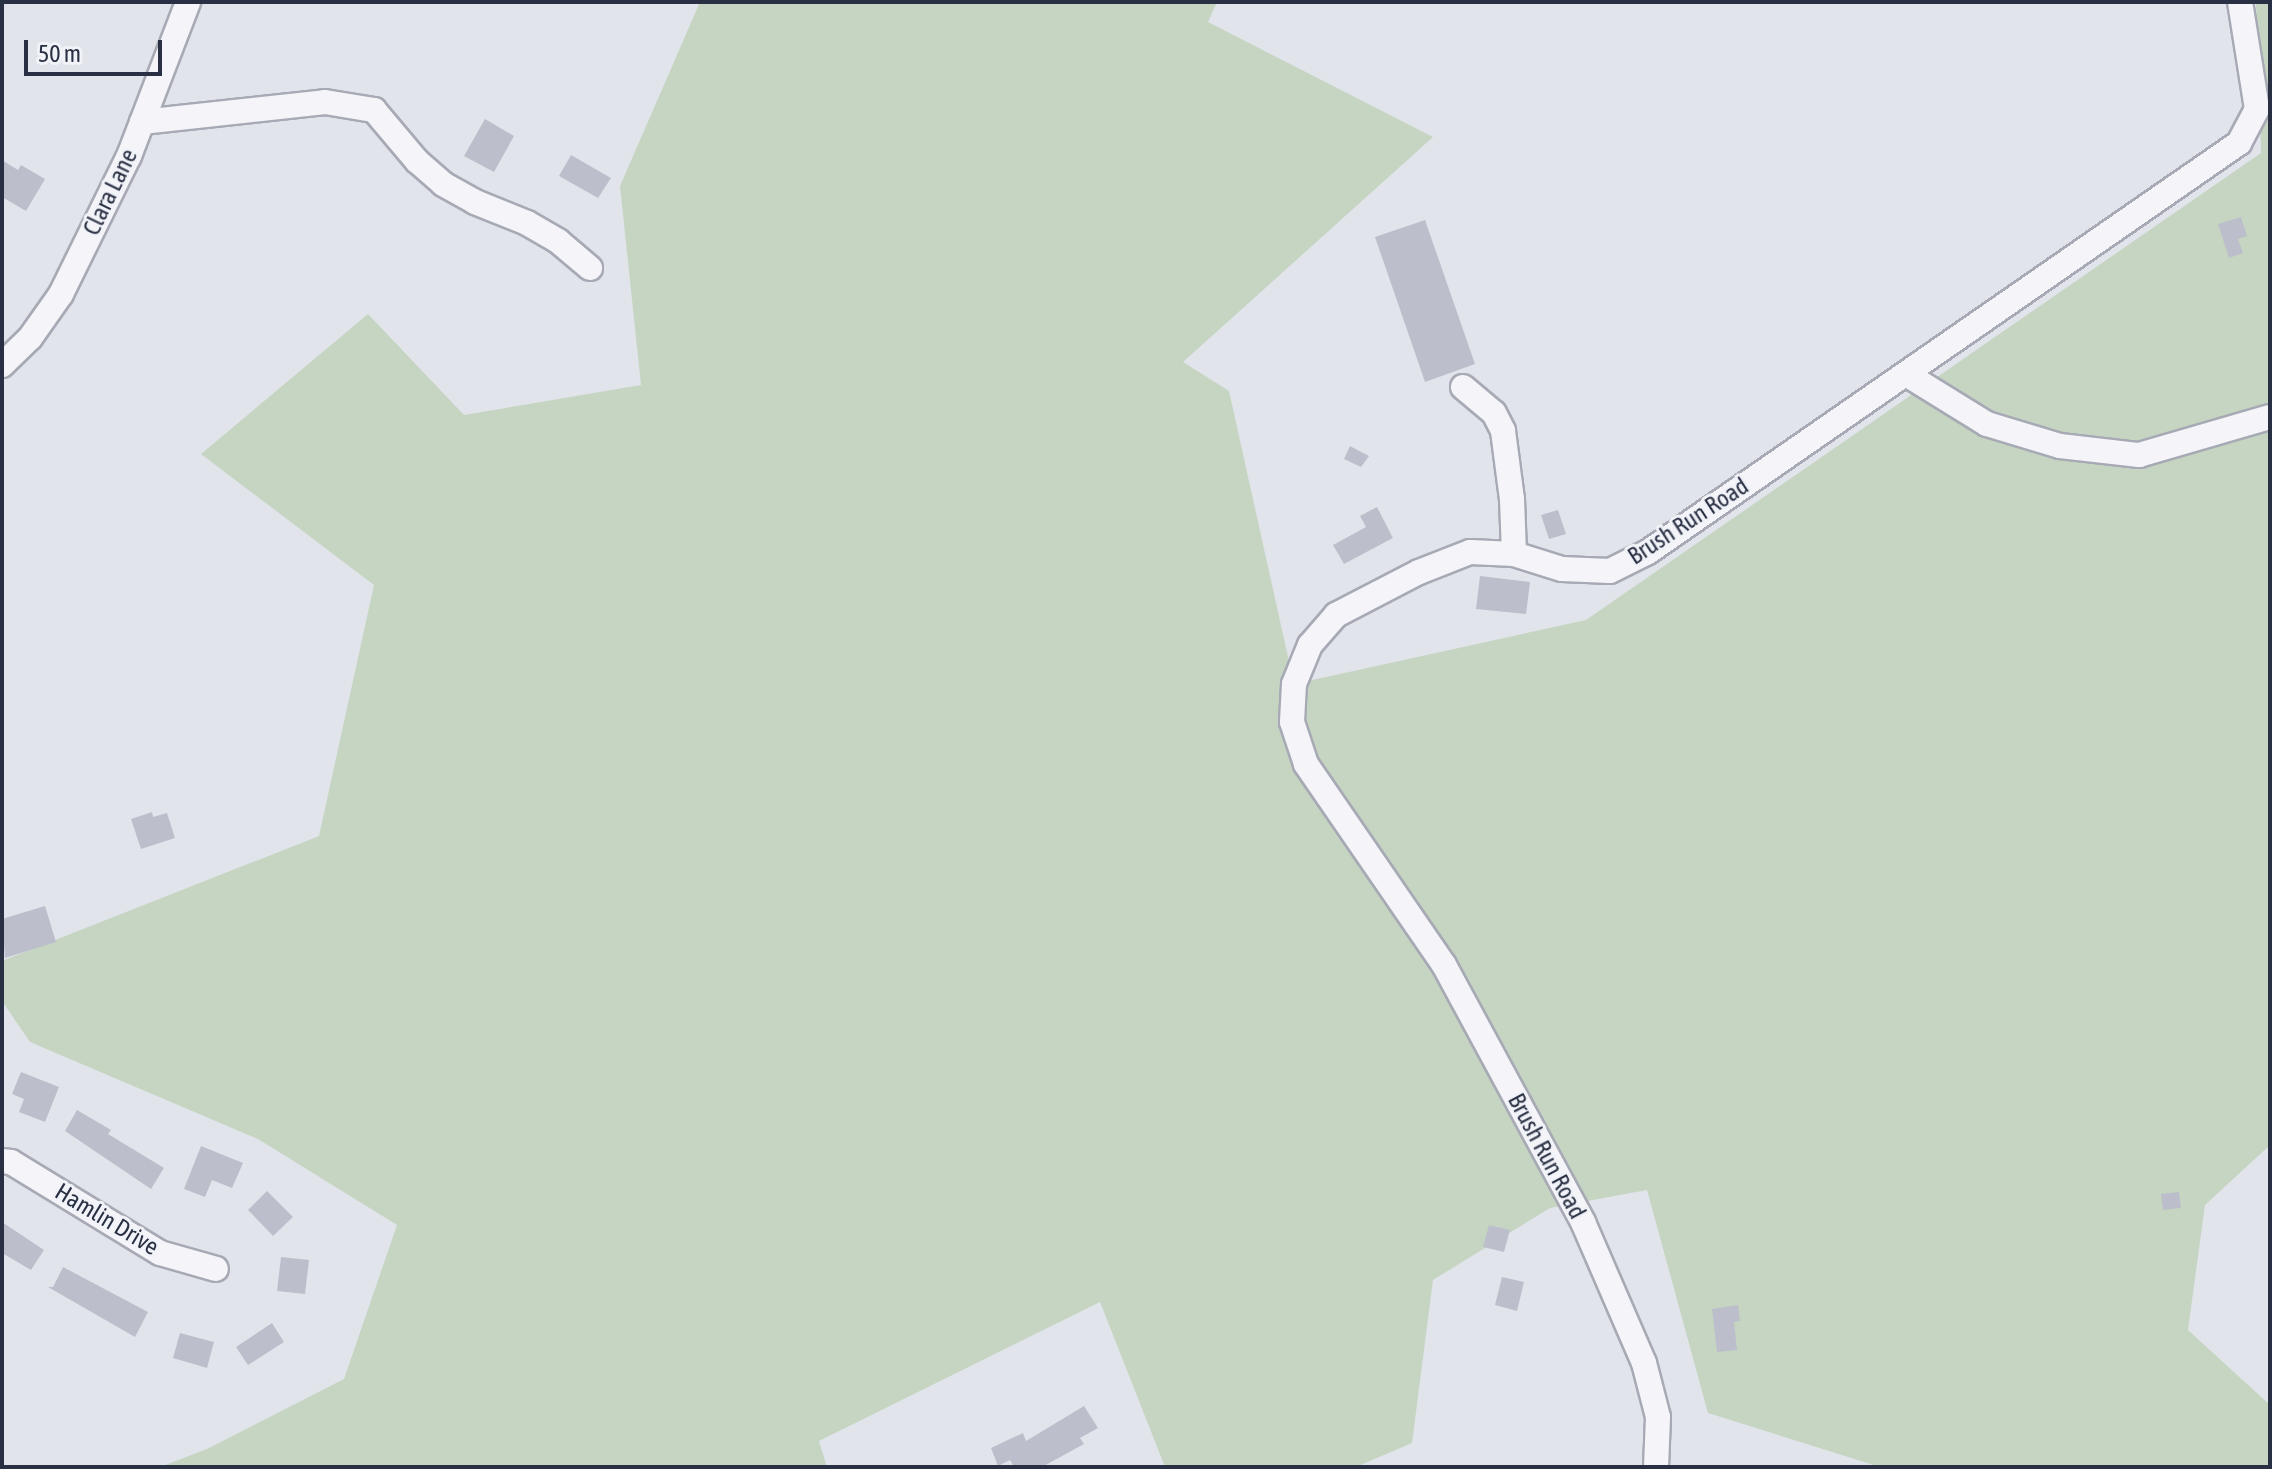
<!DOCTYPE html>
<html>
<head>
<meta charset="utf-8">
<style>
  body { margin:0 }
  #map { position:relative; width:2272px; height:1469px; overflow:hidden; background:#e2e4eb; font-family:"Asap Condensed",sans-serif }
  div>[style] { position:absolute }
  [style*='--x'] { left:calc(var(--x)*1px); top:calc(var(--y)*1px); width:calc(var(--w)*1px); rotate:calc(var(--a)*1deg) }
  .green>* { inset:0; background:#c5d5c2 }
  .building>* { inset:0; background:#bcbfcb }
  .roads { filter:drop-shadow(2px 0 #a7aab5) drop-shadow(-2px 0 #a7aab5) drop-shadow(0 2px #a7aab5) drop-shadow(0 -2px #a7aab5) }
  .minor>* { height:24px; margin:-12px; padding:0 12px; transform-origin:12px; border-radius:12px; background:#f5f5f9 }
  span { translate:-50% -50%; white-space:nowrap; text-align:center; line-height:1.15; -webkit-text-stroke:6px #f1f3f8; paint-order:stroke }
  .street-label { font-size:24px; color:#293043 }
  .frame { position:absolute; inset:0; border:4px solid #293043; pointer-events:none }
  .scale { position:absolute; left:24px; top:40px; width:138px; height:36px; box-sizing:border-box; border:4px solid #293043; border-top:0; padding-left:10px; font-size:24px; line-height:28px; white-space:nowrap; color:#293043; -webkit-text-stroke:6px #f1f3f8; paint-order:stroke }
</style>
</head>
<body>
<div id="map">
  <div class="green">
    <div style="clip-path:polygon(700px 2px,1217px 2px,1208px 22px,1433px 137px,1183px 362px,1229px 391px,1294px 684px,1586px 620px,2261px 153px,2256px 2px,2270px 2px,2270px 1145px,2205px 1205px,2188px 1330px,2270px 1405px,2270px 1467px,1880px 1467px,1708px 1413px,1647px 1190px,1550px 1208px,1433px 1280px,1412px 1443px,1356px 1467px,1165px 1467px,1100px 1302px,819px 1441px,827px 1467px,160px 1467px,207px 1449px,344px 1379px,397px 1225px,258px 1139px,30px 1042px,2px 1001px,2px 961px,319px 836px,374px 585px,201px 454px,368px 314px,464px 415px,641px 385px,620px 186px)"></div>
  </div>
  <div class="building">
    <div style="clip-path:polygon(485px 119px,514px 136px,494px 172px,464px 156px)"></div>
    <div style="clip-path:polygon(571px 155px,611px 178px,598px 198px,559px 176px)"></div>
    <div style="clip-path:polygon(2px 160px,18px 170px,21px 165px,45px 179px,26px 211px,2px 197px)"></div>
    <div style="clip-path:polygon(2241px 217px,2247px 236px,2238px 239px,2243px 253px,2229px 258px,2218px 224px)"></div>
    <div style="clip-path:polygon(1425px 220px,1475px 364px,1425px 382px,1375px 237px)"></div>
    <div style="clip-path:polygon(1350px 446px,1369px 456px,1361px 467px,1344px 459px)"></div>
    <div style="clip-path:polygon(1377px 507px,1393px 538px,1344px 564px,1333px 545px,1366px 527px,1360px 516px)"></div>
    <div style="clip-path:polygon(1558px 510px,1566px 534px,1549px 539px,1541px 515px)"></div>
    <div style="clip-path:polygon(1480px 576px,1530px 582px,1526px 614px,1476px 609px)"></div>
    <div style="clip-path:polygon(152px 812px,153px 817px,167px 813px,175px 838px,141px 849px,131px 819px)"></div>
    <div style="clip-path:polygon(45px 906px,56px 942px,5px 958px,2px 919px)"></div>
    <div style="clip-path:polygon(21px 1072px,59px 1087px,45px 1122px,19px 1112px,24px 1099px,12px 1094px)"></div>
    <div style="clip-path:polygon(77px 1110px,111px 1130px,108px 1134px,164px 1168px,151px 1189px,65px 1131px)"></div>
    <div style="clip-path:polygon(201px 1146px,243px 1163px,232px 1188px,212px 1180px,205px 1197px,184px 1189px)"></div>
    <div style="clip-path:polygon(267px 1191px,293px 1217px,273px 1236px,248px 1210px)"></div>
    <div style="clip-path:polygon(2179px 1192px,2181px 1208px,2163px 1210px,2161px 1194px)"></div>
    <div style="clip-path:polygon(2px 1222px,44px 1250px,31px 1270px,2px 1253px)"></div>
    <div style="clip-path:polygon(1489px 1225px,1510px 1230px,1504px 1252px,1483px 1247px)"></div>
    <div style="clip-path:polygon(281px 1257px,309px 1260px,305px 1294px,277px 1291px)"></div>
    <div style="clip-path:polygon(63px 1267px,148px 1312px,135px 1337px,48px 1287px,53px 1287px)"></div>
    <div style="clip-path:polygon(1502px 1277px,1524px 1282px,1517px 1311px,1495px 1305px)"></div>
    <div style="clip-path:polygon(1738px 1305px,1740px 1321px,1734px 1322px,1737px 1350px,1717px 1352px,1712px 1309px)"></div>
    <div style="clip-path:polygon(272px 1323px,284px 1342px,248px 1365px,236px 1347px)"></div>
    <div style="clip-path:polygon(180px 1333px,214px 1342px,207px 1368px,173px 1358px)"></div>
    <div style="clip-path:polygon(1084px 1406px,1098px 1428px,1080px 1438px,1084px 1444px,1042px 1467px,1014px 1467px,1010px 1460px,998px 1466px,991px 1448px,1023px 1433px,1026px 1441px)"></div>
  </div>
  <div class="roads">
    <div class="minor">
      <div style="--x:142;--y:122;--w:184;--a:-6.2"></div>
      <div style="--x:325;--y:102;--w:50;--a:9.3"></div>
      <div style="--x:374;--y:110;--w:67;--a:49.9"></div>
      <div style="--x:417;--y:161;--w:35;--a:41"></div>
      <div style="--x:443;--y:184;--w:37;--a:29"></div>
      <div style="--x:475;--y:202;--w:56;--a:22"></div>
      <div style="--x:527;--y:223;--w:36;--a:30"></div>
      <div style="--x:558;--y:241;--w:42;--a:40.2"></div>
      <div style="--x:2;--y:365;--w:39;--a:-44"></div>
      <div style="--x:30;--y:338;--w:54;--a:-54.8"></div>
      <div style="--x:61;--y:294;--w:154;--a:-63.8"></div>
      <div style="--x:129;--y:156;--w:165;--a:-69"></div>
      <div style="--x:1906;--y:374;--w:95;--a:31.7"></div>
      <div style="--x:1987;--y:424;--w:76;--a:16.8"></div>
      <div style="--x:2060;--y:446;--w:80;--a:6.5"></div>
      <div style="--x:2139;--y:455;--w:136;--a:-16.2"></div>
      <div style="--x:1463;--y:387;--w:40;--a:40"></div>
      <div style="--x:1494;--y:413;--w:20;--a:63"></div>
      <div style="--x:1503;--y:431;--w:69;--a:82.5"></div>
      <div style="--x:1512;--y:499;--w:55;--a:87.9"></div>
      <div style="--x:2;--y:1161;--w:9;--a:6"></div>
      <div style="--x:11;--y:1162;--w:175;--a:31.4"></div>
      <div style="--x:160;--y:1253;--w:58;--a:15.9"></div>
      <div style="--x:1656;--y:1467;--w:50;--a:-87.7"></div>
      <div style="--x:1658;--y:1417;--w:56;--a:-104.5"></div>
      <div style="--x:1644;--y:1363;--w:154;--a:-113.4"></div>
      <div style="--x:1583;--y:1222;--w:292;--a:-118.4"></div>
      <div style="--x:1444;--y:965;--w:244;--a:-124.5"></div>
      <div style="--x:1306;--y:764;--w:44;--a:-108.4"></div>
      <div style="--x:1292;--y:722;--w:38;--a:-87"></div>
      <div style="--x:1294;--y:684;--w:42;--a:-67.7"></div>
      <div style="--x:1310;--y:645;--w:40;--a:-49"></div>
      <div style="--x:1336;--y:615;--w:93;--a:-27.4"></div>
      <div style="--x:1419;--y:572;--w:55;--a:-21.4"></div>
      <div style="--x:1470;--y:552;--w:44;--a:2.6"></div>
      <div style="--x:1514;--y:554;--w:50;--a:17.4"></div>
      <div style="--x:1562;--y:569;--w:48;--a:2.4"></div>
      <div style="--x:1610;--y:571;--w:42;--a:-26.6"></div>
      <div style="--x:1648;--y:552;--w:719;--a:-34.69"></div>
      <div style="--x:2239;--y:143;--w:38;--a:-62"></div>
      <div style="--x:2257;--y:109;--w:108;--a:-99"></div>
    </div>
  </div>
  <div class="street-label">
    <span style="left:110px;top:192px;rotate:-64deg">Clara Lane</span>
    <span style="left:1688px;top:521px;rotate:-33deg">Brush Run Road</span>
    <span style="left:1547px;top:1156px;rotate:62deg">Brush Run Road</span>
    <span style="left:107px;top:1219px;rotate:31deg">Hamlin Drive</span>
  </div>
  <div class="frame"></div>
  <div class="scale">50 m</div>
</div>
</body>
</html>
